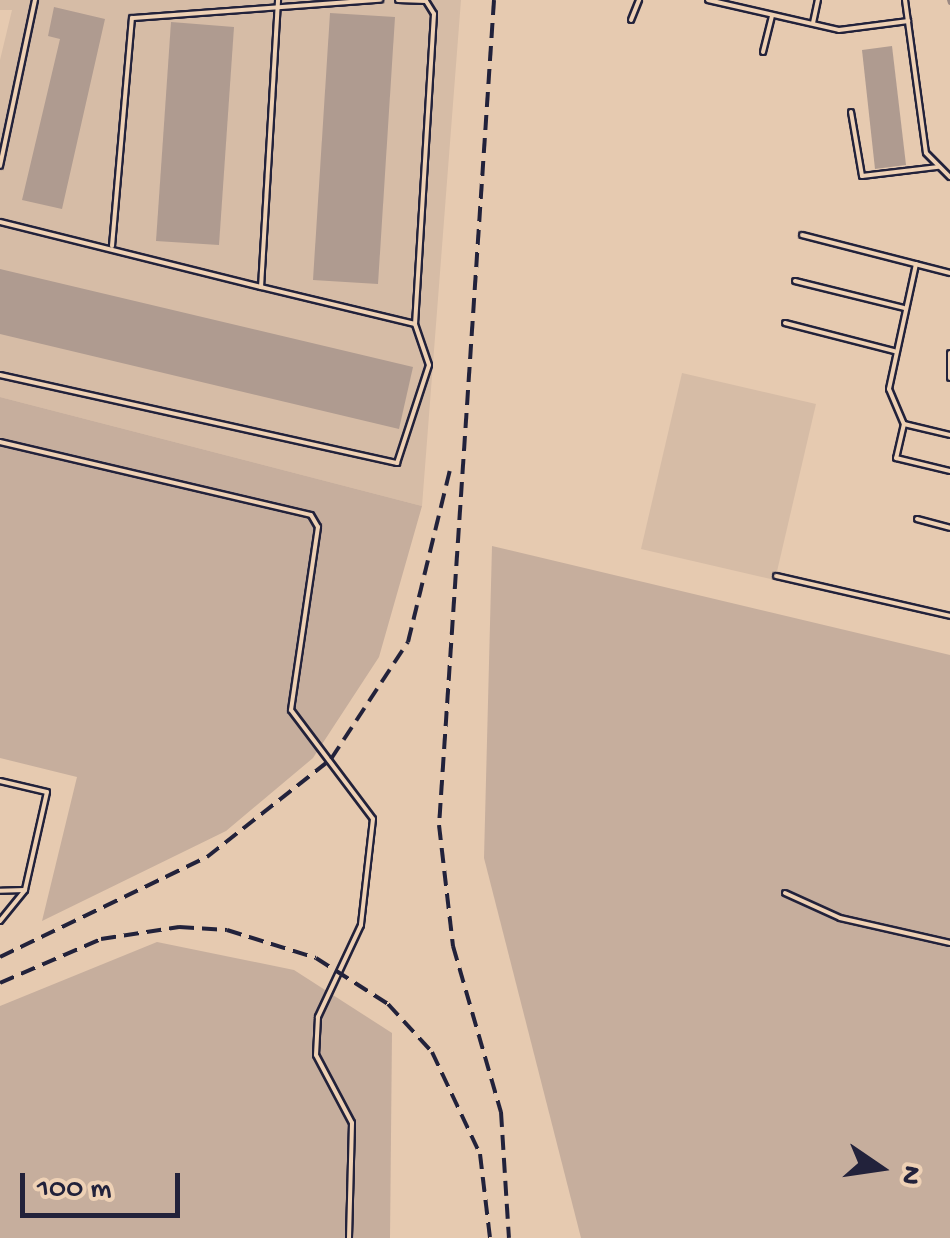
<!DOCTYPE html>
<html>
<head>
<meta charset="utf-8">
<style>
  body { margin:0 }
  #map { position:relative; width:950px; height:1238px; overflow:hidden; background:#e6cab0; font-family:"Gochi Hand",sans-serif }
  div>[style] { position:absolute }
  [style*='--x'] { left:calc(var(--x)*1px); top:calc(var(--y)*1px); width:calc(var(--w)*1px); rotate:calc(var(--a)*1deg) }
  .built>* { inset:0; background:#d6bca6 }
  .green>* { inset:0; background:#c6ae9d }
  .stream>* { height:4px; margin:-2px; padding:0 2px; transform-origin:2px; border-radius:2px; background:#9b8983 }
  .building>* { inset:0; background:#af9b90 }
  .roads { filter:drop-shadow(2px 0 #22223b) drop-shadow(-2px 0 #22223b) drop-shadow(0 2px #22223b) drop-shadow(0 -2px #22223b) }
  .service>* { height:4px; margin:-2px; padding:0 2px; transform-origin:2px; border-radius:2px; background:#eed1b5 }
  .rail>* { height:4px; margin-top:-2px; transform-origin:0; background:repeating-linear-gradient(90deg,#22223b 0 15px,transparent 0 23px) }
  span { translate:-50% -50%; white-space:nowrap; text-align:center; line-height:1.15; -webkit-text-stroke:8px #eed1b5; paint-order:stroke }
  .north { position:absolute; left:830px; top:1118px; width:100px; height:100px; -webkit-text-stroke:8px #eed1b5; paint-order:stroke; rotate:103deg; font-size:28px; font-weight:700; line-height:40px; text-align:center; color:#22223b }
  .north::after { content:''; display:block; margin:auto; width:35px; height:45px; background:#22223b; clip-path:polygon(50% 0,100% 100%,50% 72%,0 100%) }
  .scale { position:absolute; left:20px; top:1173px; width:160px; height:45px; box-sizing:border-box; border:5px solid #22223b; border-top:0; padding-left:12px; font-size:30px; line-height:35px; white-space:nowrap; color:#22223b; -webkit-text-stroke:8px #eed1b5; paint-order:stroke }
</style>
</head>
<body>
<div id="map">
  <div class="built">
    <div style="clip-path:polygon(0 0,461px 0,422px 506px,0 397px,0 60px,12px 10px,0 10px)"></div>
    <div style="clip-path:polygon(682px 373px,816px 404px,775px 580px,641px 549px)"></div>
  </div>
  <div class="green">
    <div style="clip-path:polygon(0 397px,422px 506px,379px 657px,313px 758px,226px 831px,42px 921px,77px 777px,0 758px)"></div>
    <div style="clip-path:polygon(492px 546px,950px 655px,950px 1238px,581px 1238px,484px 858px)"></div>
    <div style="clip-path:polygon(157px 942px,294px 970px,392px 1033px,390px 1238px,0 1238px,0 1006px)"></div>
  </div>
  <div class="stream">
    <div style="--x:949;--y:0;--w:3;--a:72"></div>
  </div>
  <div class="building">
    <div style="clip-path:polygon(54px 7px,105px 19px,62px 209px,22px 200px,60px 39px,48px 36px)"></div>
    <div style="clip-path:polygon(330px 13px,395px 17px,378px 284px,313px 280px)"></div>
    <div style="clip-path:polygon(171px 22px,234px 27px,219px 245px,156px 241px)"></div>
    <div style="clip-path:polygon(892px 46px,906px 165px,875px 169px,862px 50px)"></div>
    <div style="clip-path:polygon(0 269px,413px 367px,399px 429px,0 334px)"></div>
  </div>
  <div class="roads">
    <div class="service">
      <div style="--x:398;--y:0;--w:28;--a:2"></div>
      <div style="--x:426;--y:1;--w:15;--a:58"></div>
      <div style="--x:434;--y:14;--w:310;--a:93.5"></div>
      <div style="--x:708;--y:0;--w:134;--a:12.9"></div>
      <div style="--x:839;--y:30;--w:70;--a:-7.4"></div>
      <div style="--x:905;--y:0;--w:154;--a:82.2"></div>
      <div style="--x:926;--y:153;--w:34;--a:45"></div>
      <div style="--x:631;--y:20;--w:22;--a:-68"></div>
      <div style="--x:813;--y:23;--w:24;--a:-78"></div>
      <div style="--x:763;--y:52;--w:38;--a:-76"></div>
      <div style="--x:851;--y:112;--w:65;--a:80.2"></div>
      <div style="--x:862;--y:176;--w:77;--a:-6.8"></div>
      <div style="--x:0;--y:166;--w:170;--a:-78.1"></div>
      <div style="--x:0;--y:222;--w:269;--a:14"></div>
      <div style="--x:261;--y:287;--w:288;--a:-86.6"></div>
      <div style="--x:802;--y:235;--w:153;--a:14.4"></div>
      <div style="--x:112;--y:246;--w:229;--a:-85"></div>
      <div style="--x:132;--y:18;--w:249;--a:-4.2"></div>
      <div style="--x:916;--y:264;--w:128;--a:102.2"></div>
      <div style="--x:889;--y:389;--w:38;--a:67"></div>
      <div style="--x:904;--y:424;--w:47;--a:13.4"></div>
      <div style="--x:795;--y:281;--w:112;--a:13.9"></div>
      <div style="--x:785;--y:323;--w:113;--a:14.4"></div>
      <div style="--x:950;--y:353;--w:25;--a:90"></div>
      <div style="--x:0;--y:375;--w:407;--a:12.5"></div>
      <div style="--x:397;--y:463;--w:103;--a:-71.9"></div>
      <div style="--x:429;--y:365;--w:43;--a:-108.9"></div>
      <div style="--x:415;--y:324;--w:158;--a:-166.5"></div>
      <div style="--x:904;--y:424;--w:35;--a:103"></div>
      <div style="--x:896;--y:458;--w:56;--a:13.5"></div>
      <div style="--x:0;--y:442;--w:319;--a:13.2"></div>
      <div style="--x:311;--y:515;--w:14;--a:60"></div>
      <div style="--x:318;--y:527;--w:185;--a:98.4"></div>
      <div style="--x:291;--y:710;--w:136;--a:53"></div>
      <div style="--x:373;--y:819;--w:107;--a:96.5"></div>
      <div style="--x:361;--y:925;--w:102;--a:115.1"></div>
      <div style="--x:318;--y:1017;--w:38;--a:93"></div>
      <div style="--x:316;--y:1055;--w:77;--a:62.1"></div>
      <div style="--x:352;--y:1123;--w:115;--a:91.5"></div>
      <div style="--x:917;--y:519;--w:34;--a:15"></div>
      <div style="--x:776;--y:576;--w:179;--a:12.9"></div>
      <div style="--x:0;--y:781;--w:48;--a:13.2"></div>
      <div style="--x:47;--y:792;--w:100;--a:102.7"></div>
      <div style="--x:25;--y:890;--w:25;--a:178"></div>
      <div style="--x:785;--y:893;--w:60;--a:24.4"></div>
      <div style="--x:840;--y:918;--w:113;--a:12.8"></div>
      <div style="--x:0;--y:921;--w:40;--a:-51"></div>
    </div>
  </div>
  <div class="rail">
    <div style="--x:494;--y:0;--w:827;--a:93.81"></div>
    <div style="--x:439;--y:825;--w:122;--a:83.4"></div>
    <div style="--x:453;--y:946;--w:173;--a:73.9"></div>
    <div style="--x:501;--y:1112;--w:126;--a:86.4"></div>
    <div style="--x:0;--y:957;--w:230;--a:-25.8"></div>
    <div style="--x:207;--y:857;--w:158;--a:-38.3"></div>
    <div style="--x:331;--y:759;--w:140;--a:-56.7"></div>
    <div style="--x:408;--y:642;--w:181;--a:-76.3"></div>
    <div style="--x:0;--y:983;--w:110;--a:-23.5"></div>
    <div style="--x:101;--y:939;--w:79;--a:-8.7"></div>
    <div style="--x:179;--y:927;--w:48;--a:3.6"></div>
    <div style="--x:227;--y:930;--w:93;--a:17.5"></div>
    <div style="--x:316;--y:958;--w:85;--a:32.6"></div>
    <div style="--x:388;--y:1004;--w:65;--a:47.5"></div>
    <div style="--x:432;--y:1052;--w:113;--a:64.8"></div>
    <div style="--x:480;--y:1154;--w:85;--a:83.2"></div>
  </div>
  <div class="north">N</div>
  <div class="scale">100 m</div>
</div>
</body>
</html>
